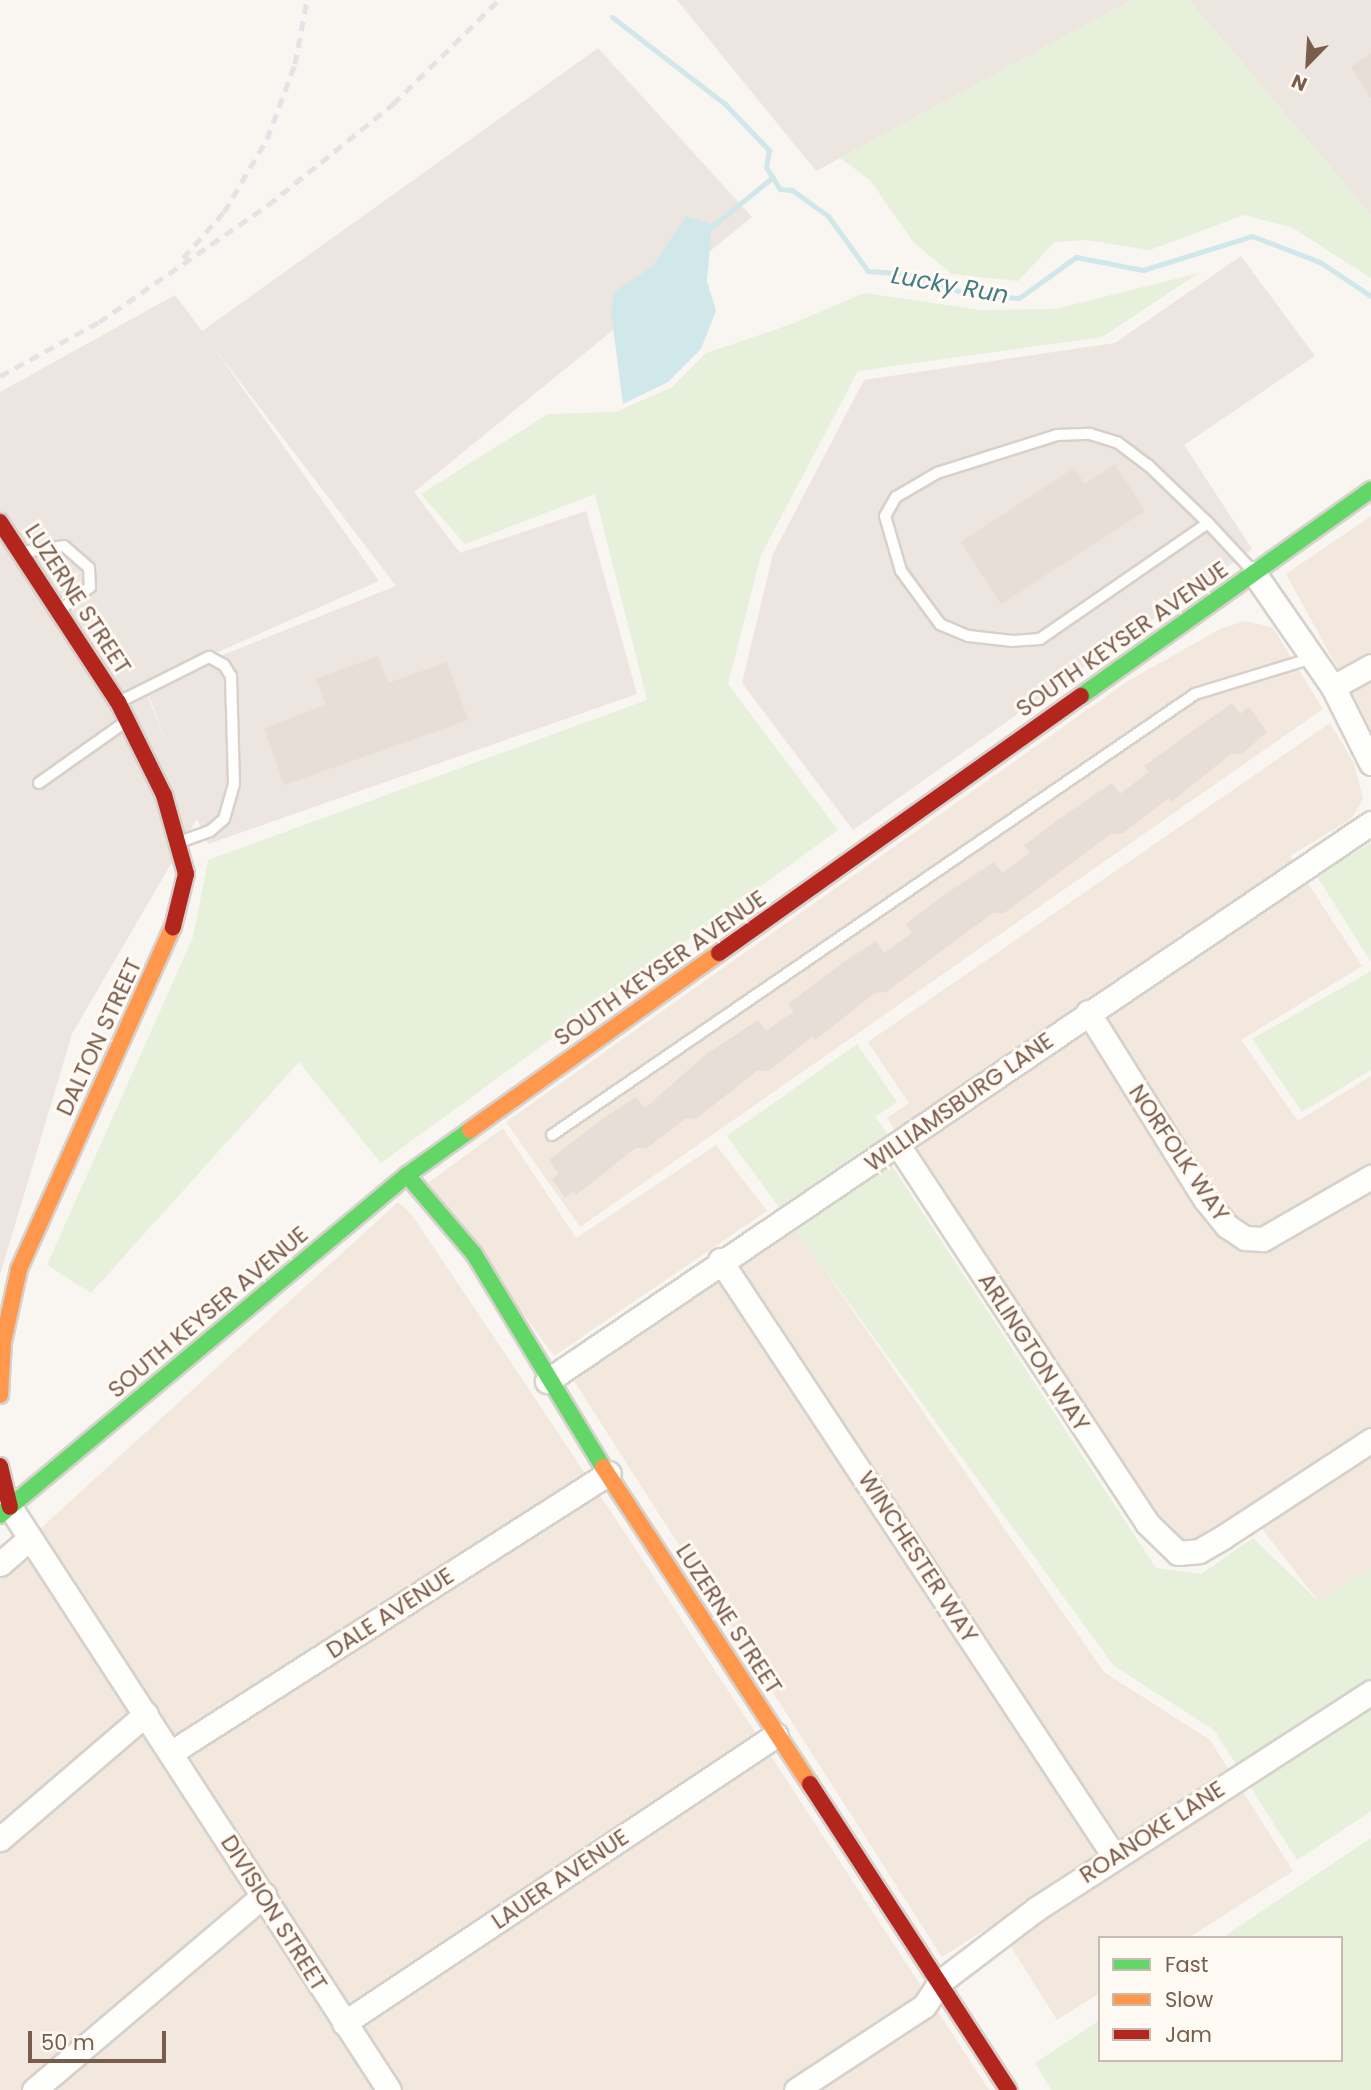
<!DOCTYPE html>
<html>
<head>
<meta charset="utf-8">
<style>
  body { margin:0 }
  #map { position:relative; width:1371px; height:2090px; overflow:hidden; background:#f9f5f0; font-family:Poppins,sans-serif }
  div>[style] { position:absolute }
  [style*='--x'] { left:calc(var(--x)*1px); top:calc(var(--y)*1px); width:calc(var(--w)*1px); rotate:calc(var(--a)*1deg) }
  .residential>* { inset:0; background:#f2e8de }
  .industrial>* { inset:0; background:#ede5e0 }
  .green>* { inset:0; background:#e7f0db }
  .water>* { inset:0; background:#d0e8ea }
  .stream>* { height:5px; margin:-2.5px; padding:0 2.5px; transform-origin:2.5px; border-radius:2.5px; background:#d0e8ea }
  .building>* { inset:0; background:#e6ded7 }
  .roads { filter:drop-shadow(2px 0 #d7d1cb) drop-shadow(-2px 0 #d7d1cb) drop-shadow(0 2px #d7d1cb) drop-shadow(0 -2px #d7d1cb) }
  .lane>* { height:10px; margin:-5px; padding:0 5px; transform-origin:5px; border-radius:5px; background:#fefefd }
  .street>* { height:23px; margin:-11.5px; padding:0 11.5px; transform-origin:11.5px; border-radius:11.5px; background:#fefefd }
  .fast>* { height:16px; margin:-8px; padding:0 8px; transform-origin:8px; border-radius:8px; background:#63d668 }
  .slow>* { height:16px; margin:-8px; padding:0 8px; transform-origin:8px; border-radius:8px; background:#ff974d }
  .jam>* { height:16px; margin:-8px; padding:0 8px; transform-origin:8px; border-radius:8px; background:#b3261e }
  .rail>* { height:5px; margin-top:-2.5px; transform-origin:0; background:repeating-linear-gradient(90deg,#e6e3e7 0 10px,transparent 0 17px) }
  span { translate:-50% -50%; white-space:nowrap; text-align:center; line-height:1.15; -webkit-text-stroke:6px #fffaf3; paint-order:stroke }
  .street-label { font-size:23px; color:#7a5c4d }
  .water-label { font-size:24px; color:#437c86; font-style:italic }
  .legend { position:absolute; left:1098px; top:1936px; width:245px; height:126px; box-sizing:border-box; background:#fffaf3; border:2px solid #cabbb1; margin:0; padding:9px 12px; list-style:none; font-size:21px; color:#7a5c4d }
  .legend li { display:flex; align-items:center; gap:14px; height:35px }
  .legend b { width:35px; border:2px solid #cabbb1 }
  .north { position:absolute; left:1273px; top:28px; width:70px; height:70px; -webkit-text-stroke:5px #fffaf3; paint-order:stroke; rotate:204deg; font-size:19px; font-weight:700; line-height:28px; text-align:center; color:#7a5c4d }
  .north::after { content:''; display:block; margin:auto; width:24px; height:32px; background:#7a5c4d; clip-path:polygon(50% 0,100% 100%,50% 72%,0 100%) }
  .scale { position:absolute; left:28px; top:2031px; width:138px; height:32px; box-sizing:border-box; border:4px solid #7a5c4d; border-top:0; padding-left:9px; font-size:21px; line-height:24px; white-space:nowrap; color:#7a5c4d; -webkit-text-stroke:5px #fffaf3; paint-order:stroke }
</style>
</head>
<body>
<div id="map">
  <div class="residential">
    <div style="clip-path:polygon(1371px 516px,1371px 729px,1286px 574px)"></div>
    <div style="clip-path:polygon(1245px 621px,1273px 628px,1323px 709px,580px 1227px,506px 1122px,1128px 681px,1220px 629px)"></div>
    <div style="clip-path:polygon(1330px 723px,1354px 763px,1363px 799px,1351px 819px,1290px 856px,1362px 966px,1241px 1040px,1298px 1121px,1371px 1076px,1371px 1567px,1319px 1602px,1245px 1507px,1197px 1540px,1178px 1542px,1164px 1532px,887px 1118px,909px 1103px,868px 1042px)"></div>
    <div style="clip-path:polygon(503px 1128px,576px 1238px,716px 1145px,767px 1211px,554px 1356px,428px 1183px)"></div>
    <div style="clip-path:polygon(398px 1202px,412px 1215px,625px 1533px,989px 2090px,0 2090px,0 1559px,29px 1539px)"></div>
    <div style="clip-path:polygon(796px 1229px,1104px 1672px,1210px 1740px,1293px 1871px,1188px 1938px,1100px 1938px,1100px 1993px,1057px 2020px,996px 1923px,942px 1957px,574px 1381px)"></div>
  </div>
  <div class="industrial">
    <div style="clip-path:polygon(677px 0,1132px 0,816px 171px)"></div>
    <div style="clip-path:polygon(1189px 0,1371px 0,1371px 215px)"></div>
    <div style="clip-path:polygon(evenodd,598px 48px,752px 217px,414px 492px,460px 553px,586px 511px,637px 694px,208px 844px,197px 819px,72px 1034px,0 1275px,0 392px,175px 295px,202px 331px,598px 48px,212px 345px,396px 586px,145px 686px,170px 751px,143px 685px,379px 581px,212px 345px)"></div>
    <div style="clip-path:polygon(1241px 256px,1315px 356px,1184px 445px,1252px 549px,853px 830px,742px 683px,773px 554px,864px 380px,1115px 343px)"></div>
  </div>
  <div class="green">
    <div style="clip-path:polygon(1132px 0,1189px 0,1371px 215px,1371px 278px,1291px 227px,1244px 215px,1150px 250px,1086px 240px,1055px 242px,1018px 281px,952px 274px,914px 243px,870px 180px,840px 158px)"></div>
    <div style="clip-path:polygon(1199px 273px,1102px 337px,858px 371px,761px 555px,728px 684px,838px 830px,381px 1163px,299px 1062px,91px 1293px,47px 1265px,193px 937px,208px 860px,647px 700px,595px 494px,465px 544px,421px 494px,548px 414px,616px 412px,672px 387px,706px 353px,792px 324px,864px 293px,981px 310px,1055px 309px)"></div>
    <div style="clip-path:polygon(1371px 843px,1371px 962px,1316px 875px)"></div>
    <div style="clip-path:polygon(1371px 971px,1371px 1070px,1302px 1112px,1252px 1039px)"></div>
    <div style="clip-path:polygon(857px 1044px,897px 1102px,875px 1117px,892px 1139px,879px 1146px,1156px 1568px,1201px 1574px,1253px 1538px,1319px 1602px,1371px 1567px,1371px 1811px,1297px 1860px,1214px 1730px,1114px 1666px,727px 1136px)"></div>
    <div style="clip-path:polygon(1371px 1838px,1371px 2090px,1051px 2090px,1035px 2063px,1100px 2020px,1100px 2060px,1341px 2060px,1341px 1938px,1222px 1938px)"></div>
  </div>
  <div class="water">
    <div style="clip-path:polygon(686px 216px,712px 224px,707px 281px,716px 311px,701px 349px,668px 382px,623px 404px,611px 312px,614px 292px,653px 266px)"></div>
  </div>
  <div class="stream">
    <div style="--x:612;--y:17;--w:143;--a:37.6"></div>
    <div style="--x:725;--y:104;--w:64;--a:46.3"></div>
    <div style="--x:769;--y:150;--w:17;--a:100"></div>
    <div style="--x:766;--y:167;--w:26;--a:58"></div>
    <div style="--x:780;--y:189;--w:12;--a:5"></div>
    <div style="--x:792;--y:190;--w:44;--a:35.8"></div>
    <div style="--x:828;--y:216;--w:68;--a:54"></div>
    <div style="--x:868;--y:271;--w:39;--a:4"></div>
    <div style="--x:907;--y:274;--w:64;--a:18.2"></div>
    <div style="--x:968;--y:294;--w:51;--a:4.5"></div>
    <div style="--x:1019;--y:298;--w:70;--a:-35.7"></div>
    <div style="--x:1076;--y:257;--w:68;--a:11"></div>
    <div style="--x:1143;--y:270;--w:114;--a:-17.3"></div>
    <div style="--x:1252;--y:236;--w:73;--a:20.9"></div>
    <div style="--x:1320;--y:262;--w:61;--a:33.7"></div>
    <div style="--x:710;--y:228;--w:81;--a:-39"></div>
  </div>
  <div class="building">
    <div style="clip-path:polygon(1371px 53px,1371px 98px,1351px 67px)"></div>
    <div style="clip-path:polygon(1115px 464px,1145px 511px,1001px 604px,961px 542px,1074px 468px,1085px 484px)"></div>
    <div style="clip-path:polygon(378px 656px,388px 683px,447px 662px,468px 720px,284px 785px,264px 728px,326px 705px,316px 679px)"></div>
    <div style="clip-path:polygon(1232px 703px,1240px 714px,1249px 707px,1267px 732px,1242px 754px,1231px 754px,1171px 802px,1169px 798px,1122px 834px,1111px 834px,1004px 913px,993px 913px,886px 992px,875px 993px,815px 1040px,813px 1036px,768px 1071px,757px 1071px,697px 1118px,685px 1119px,647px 1148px,636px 1148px,576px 1195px,573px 1192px,565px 1198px,552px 1179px,559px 1174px,549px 1160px,602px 1119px,636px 1097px,645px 1108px,705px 1055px,758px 1020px,766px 1031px,794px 1011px,788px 1004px,842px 963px,876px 941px,884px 953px,912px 933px,906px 924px,941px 897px,994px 862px,1002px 873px,1030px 853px,1024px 846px,1059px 819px,1112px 783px,1120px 794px,1149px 772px,1144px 766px)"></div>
  </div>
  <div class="roads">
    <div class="lane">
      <div style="--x:1208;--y:523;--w:204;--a:145.4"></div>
      <div style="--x:1040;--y:639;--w:27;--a:176"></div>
      <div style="--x:1013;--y:641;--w:45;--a:-173.7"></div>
      <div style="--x:968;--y:636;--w:30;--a:-157"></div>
      <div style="--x:940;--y:624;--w:66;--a:-126.3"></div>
      <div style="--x:901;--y:571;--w:57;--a:-106.2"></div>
      <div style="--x:885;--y:516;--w:22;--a:-60"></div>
      <div style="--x:896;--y:497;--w:48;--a:-30.3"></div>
      <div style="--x:937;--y:473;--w:126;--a:-17.6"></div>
      <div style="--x:1057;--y:435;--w:33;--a:-2"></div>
      <div style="--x:1090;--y:434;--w:28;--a:17"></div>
      <div style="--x:1117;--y:442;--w:39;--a:37"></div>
      <div style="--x:1148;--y:465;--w:83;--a:44"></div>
      <div style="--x:1208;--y:523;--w:62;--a:47"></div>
      <div style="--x:24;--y:552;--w:40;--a:-8.5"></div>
      <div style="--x:64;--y:546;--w:33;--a:41"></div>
      <div style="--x:89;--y:568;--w:19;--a:87"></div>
      <div style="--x:90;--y:587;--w:36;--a:143"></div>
      <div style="--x:119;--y:702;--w:101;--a:-26.6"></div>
      <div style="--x:209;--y:657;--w:17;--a:28"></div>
      <div style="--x:224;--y:665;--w:13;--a:58"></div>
      <div style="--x:231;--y:676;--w:108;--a:88.4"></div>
      <div style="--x:234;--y:784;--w:36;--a:106"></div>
      <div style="--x:224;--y:819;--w:18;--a:139"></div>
      <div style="--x:210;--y:831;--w:33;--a:160"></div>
      <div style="--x:39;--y:783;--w:105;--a:-35.3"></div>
      <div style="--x:552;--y:1135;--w:780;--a:-34.44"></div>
      <div style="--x:1195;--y:694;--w:123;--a:-17"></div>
    </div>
    <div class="street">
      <div style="--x:1254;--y:573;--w:139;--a:55.3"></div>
      <div style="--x:1333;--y:687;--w:85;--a:63.4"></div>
      <div style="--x:1333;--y:687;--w:43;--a:-28.9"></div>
      <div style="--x:1088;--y:1012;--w:221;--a:58"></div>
      <div style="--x:1205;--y:1199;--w:35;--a:51"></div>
      <div style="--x:1227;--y:1226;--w:22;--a:34"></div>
      <div style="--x:1245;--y:1238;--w:18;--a:3"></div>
      <div style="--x:1263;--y:1239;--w:125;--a:-29.9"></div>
      <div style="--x:898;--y:1145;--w:453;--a:56.6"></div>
      <div style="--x:1147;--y:1523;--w:43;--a:44.1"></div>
      <div style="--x:1178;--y:1553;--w:21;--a:-5"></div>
      <div style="--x:1199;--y:1551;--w:28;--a:-30"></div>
      <div style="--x:1223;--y:1537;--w:177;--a:-33.2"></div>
      <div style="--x:720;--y:1260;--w:714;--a:56.53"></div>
      <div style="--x:547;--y:1381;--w:995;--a:-34.11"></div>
      <div style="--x:10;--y:1507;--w:695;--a:56.97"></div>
      <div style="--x:0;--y:1564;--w:38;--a:-41"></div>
      <div style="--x:172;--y:1752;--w:518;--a:-32.56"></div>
      <div style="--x:0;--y:1839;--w:192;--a:-40.6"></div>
      <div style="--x:344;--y:2023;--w:519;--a:-33.69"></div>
      <div style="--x:34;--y:2090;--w:302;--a:-40.3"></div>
      <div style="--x:796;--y:2090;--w:153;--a:-33.3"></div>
      <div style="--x:924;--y:2006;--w:29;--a:-56"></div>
      <div style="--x:940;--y:1982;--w:121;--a:-37.2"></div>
      <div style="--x:1036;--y:1909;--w:399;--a:-32.9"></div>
    </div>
    <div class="fast">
      <div style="--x:1081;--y:696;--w:356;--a:-35.4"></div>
      <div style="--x:407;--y:1175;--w:104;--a:49.7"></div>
      <div style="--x:474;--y:1254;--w:249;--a:58.8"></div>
      <div style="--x:0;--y:1515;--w:530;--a:-39.87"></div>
      <div style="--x:407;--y:1175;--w:77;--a:-35.5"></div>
    </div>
    <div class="slow">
      <div style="--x:470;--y:1130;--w:305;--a:-35.4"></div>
      <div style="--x:0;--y:1395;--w:53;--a:-86.8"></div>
      <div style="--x:3;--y:1342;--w:75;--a:-77.6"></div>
      <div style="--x:19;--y:1269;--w:375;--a:-65.8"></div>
      <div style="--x:603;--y:1467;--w:379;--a:56.9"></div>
    </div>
    <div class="jam">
      <div style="--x:0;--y:522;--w:215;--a:56.8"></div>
      <div style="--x:118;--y:702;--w:104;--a:63.7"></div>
      <div style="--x:164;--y:795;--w:82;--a:74.4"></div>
      <div style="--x:186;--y:874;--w:55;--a:103.8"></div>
      <div style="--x:719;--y:953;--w:444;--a:-35.4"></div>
      <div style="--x:0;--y:1466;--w:42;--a:76.3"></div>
      <div style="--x:810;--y:1784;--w:365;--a:57"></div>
    </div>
  </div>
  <div class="rail">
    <div style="--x:183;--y:258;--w:62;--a:-48.3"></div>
    <div style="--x:224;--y:212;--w:85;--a:-59.5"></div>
    <div style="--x:267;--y:139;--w:80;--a:-69.5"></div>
    <div style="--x:295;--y:64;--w:65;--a:-79.4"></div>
    <div style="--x:0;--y:376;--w:113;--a:-28.6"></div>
    <div style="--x:99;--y:322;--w:206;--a:-34.7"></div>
    <div style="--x:268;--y:205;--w:161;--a:-38.9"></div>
    <div style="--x:393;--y:104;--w:148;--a:-44.5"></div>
  </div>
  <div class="street-label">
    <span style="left:78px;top:599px;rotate:57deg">LUZERNE STREET</span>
    <span style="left:1122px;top:639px;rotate:-35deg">SOUTH KEYSER AVENUE</span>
    <span style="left:660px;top:968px;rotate:-35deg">SOUTH KEYSER AVENUE</span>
    <span style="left:99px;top:1037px;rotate:-65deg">DALTON STREET</span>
    <span style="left:959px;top:1102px;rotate:-35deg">WILLIAMSBURG LANE</span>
    <span style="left:1179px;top:1153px;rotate:56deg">NORFOLK WAY</span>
    <span style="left:208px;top:1312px;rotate:-40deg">SOUTH KEYSER AVENUE</span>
    <span style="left:1034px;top:1352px;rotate:57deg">ARLINGTON WAY</span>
    <span style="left:918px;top:1557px;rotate:57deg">WINCHESTER WAY</span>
    <span style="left:390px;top:1613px;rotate:-33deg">DALE AVENUE</span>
    <span style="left:729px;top:1619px;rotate:57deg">LUZERNE STREET</span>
    <span style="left:1152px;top:1832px;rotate:-33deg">ROANOKE LANE</span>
    <span style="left:560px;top:1879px;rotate:-34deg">LAUER AVENUE</span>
    <span style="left:274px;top:1913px;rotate:58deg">DIVISION STREET</span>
  </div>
  <div class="water-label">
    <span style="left:950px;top:285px;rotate:10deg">Lucky Run</span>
  </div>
  <ul class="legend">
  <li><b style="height:9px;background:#63d668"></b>Fast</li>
  <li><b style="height:9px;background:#ff974d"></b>Slow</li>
  <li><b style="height:9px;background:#b3261e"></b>Jam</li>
  </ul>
  <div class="north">N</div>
  <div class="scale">50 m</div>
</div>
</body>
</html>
